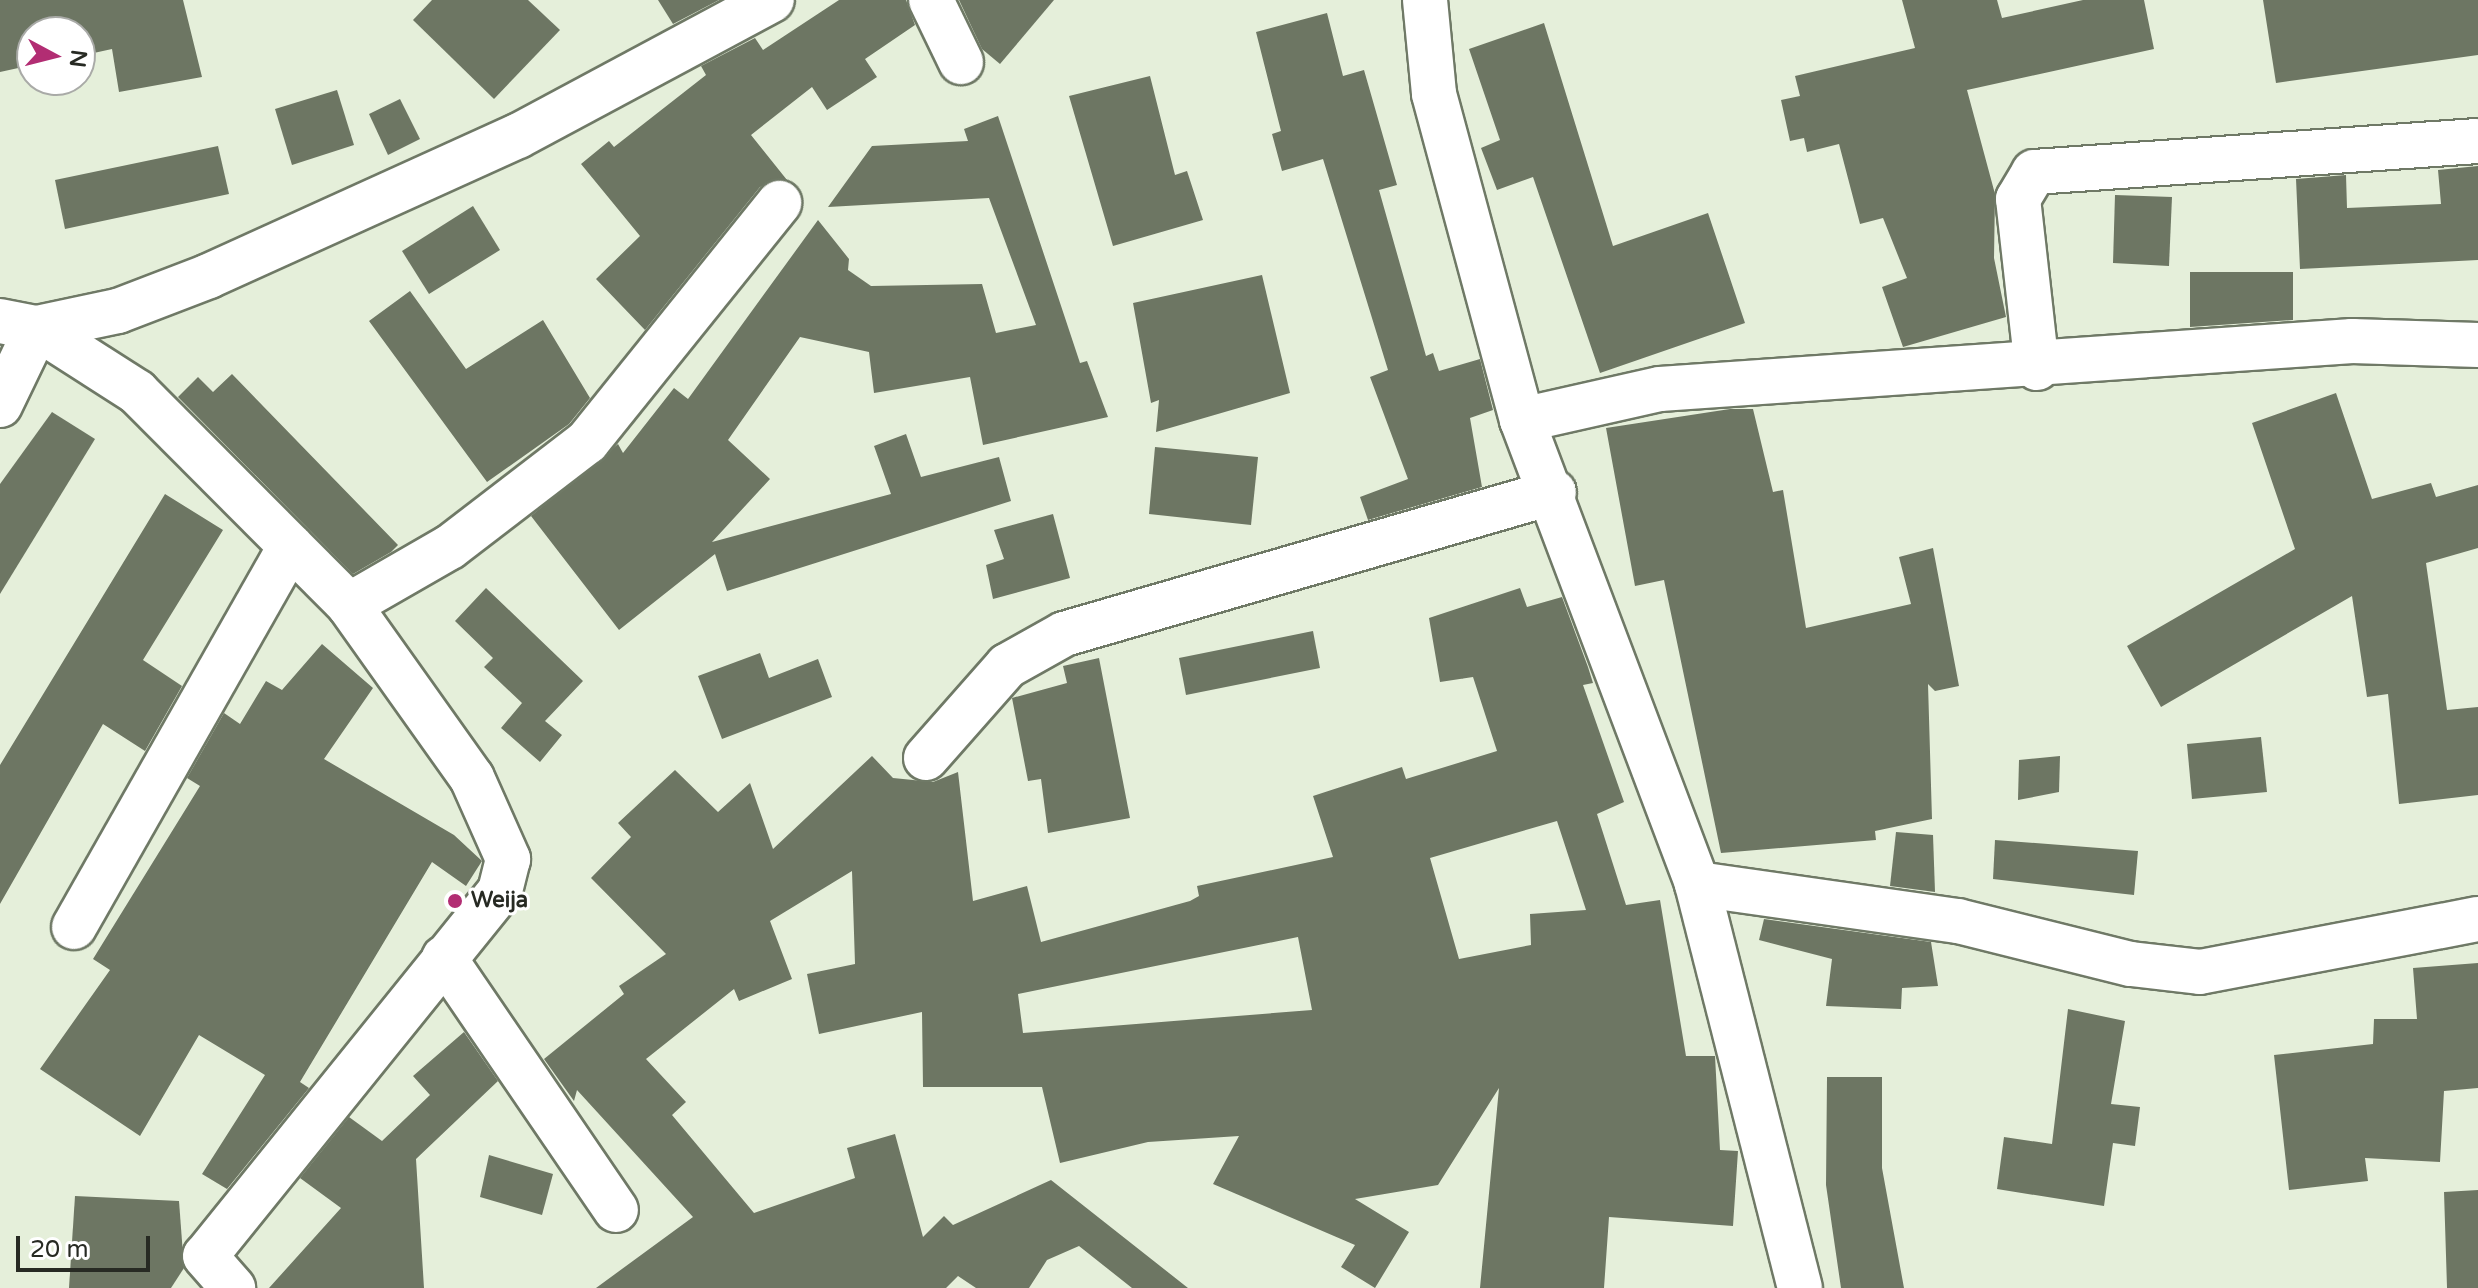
<!DOCTYPE html>
<html>
<head>
<meta charset="utf-8">
<style>
  body { margin:0 }
  #map { position:relative; width:2478px; height:1288px; overflow:hidden; background:#e5efda; font-family:"Varela Round",sans-serif }
  div>[style] { position:absolute }
  [style*='--x'] { left:calc(var(--x)*1px); top:calc(var(--y)*1px); width:calc(var(--w)*1px); rotate:calc(var(--a)*1deg) }
  .building>* { inset:0; background:#6d7663 }
  .roads { filter:drop-shadow(2px 0 #6f7966) drop-shadow(-2px 0 #6f7966) drop-shadow(0 2px #6f7966) drop-shadow(0 -2px #6f7966) }
  .street>* { height:44px; margin:-22px; padding:0 22px; transform-origin:22px; border-radius:22px; background:#fff }
  .secondary>* { height:44px; margin:-22px; padding:0 22px; transform-origin:22px; border-radius:22px; background:#fff }
  .dots>* { width:22px; height:22px; translate:-50% -50%; box-sizing:border-box; border:4px solid #fff; border-radius:50% }
  span { translate:-50% -50%; white-space:nowrap; text-align:center; line-height:1.15; -webkit-text-stroke:6px #fff; paint-order:stroke }
  .poi-label { font-size:22px; color:#272a23; font-weight:700 }
  .left { translate:0 -50%; text-align:left }
  .north { position:absolute; left:16px; top:16px; width:80px; height:80px; box-sizing:border-box; background:#fff; border:2px solid #a9aaa7; border-radius:50%; rotate:97deg; font-size:22px; font-weight:700; line-height:32px; text-align:center; color:#272a23 }
  .north::after { content:''; display:block; margin:auto; width:28px; height:36px; background:#b22d73; clip-path:polygon(50% 0,100% 100%,50% 72%,0 100%) }
  .scale { position:absolute; left:16px; top:1236px; width:134px; height:36px; box-sizing:border-box; border:4px solid #272a23; border-top:0; padding-left:10px; font-size:24px; line-height:28px; white-space:nowrap; color:#272a23; -webkit-text-stroke:6px #fff; paint-order:stroke }
</style>
</head>
<body>
<div id="map">
  <div class="building">
    <div style="clip-path:polygon(0 0,183px 0,202px 77px,119px 92px,112px 49px,80px 56px,80px 32px,32px 32px,32px 65px,0 72px)"></div>
    <div style="clip-path:polygon(432px 0,528px 0,560px 30px,494px 99px,413px 20px)"></div>
    <div style="clip-path:polygon(658px 0,719px 0,673px 24px)"></div>
    <div style="clip-path:polygon(839px 0,906px 0,915px 25px,865px 59px,877px 77px,827px 110px,812px 87px,751px 135px,787px 180px,760px 187px,645px 330px,596px 279px,640px 236px,581px 164px,609px 141px,614px 147px,706px 75px,701px 66px,755px 38px,763px 50px)"></div>
    <div style="clip-path:polygon(959px 0,1054px 0,1000px 64px,982px 49px)"></div>
    <div style="clip-path:polygon(1902px 0,1997px 0,2002px 18px,2083px 0,2144px 0,2154px 49px,1967px 90px,1995px 194px,1994px 258px,2006px 317px,1903px 347px,1882px 287px,1907px 278px,1883px 218px,1860px 224px,1839px 144px,1807px 152px,1804px 138px,1790px 141px,1781px 100px,1800px 96px,1795px 76px,1915px 48px)"></div>
    <div style="clip-path:polygon(2263px 0,2478px 0,2478px 55px,2276px 83px)"></div>
    <div style="clip-path:polygon(1327px 13px,1343px 76px,1364px 70px,1397px 185px,1379px 190px,1426px 356px,1433px 353px,1439px 371px,1480px 359px,1493px 410px,1470px 418px,1482px 487px,1368px 520px,1360px 497px,1408px 479px,1370px 377px,1388px 370px,1323px 159px,1282px 171px,1272px 134px,1281px 131px,1256px 32px)"></div>
    <div style="clip-path:polygon(1544px 23px,1613px 246px,1708px 213px,1745px 323px,1600px 373px,1533px 177px,1497px 190px,1481px 148px,1500px 140px,1469px 49px)"></div>
    <div style="clip-path:polygon(1150px 76px,1175px 175px,1187px 171px,1203px 220px,1113px 246px,1069px 96px)"></div>
    <div style="clip-path:polygon(337px 90px,354px 145px,292px 165px,275px 109px)"></div>
    <div style="clip-path:polygon(400px 99px,420px 139px,388px 155px,369px 114px)"></div>
    <div style="clip-path:polygon(998px 116px,1080px 363px,1087px 361px,1108px 417px,983px 445px,970px 377px,874px 393px,869px 352px,800px 337px,728px 440px,770px 479px,712px 542px,891px 494px,874px 446px,906px 434px,921px 477px,999px 457px,1011px 501px,727px 591px,715px 554px,619px 630px,531px 516px,618px 444px,623px 453px,674px 388px,688px 399px,818px 220px,849px 259px,848px 270px,871px 286px,982px 284px,996px 333px,1036px 325px,989px 198px,828px 207px,872px 146px,968px 141px,964px 129px)"></div>
    <div style="clip-path:polygon(218px 146px,229px 194px,65px 229px,55px 180px)"></div>
    <div style="clip-path:polygon(2478px 166px,2478px 260px,2300px 269px,2296px 179px,2346px 175px,2347px 208px,2441px 204px,2438px 170px)"></div>
    <div style="clip-path:polygon(2115px 195px,2172px 197px,2169px 266px,2113px 263px)"></div>
    <div style="clip-path:polygon(473px 206px,500px 250px,429px 294px,402px 251px)"></div>
    <div style="clip-path:polygon(2190px 272px,2293px 272px,2293px 320px,2190px 327px)"></div>
    <div style="clip-path:polygon(1262px 275px,1290px 393px,1156px 432px,1159px 400px,1151px 403px,1133px 303px)"></div>
    <div style="clip-path:polygon(410px 291px,466px 369px,543px 320px,590px 398px,569px 424px,487px 482px,369px 321px)"></div>
    <div style="clip-path:polygon(232px 374px,398px 545px,391px 552px,353px 574px,178px 397px,198px 377px,213px 392px)"></div>
    <div style="clip-path:polygon(2336px 393px,2372px 499px,2431px 483px,2436px 497px,2478px 485px,2478px 548px,2426px 563px,2447px 710px,2478px 707px,2478px 795px,2399px 804px,2388px 694px,2367px 697px,2352px 596px,2161px 707px,2127px 646px,2295px 549px,2252px 423px)"></div>
    <div style="clip-path:polygon(1730px 409px,1753px 409px,1773px 492px,1783px 490px,1806px 628px,1911px 604px,1899px 557px,1933px 548px,1959px 686px,1935px 691px,1928px 684px,1932px 819px,1875px 831px,1876px 840px,1721px 853px,1664px 580px,1635px 586px,1606px 428px)"></div>
    <div style="clip-path:polygon(52px 412px,95px 439px,0 594px,0 484px)"></div>
    <div style="clip-path:polygon(1155px 447px,1258px 457px,1251px 525px,1149px 514px)"></div>
    <div style="clip-path:polygon(165px 494px,223px 530px,143px 660px,182px 686px,145px 751px,103px 724px,0 904px,0 765px)"></div>
    <div style="clip-path:polygon(1053px 514px,1070px 578px,993px 599px,986px 565px,1004px 559px,994px 530px)"></div>
    <div style="clip-path:polygon(486px 588px,583px 681px,545px 721px,562px 735px,540px 762px,501px 728px,522px 703px,484px 667px,493px 658px,455px 621px)"></div>
    <div style="clip-path:polygon(evenodd,1520px 588px,1527px 607px,1562px 597px,1588px 667px,1593px 683px,1583px 685px,1624px 802px,1597px 814px,1626px 905px,1660px 900px,1686px 1056px,1715px 1056px,1720px 1150px,1738px 1151px,1733px 1226px,1609px 1217px,1604px 1288px,1480px 1288px,1499px 1088px,1438px 1185px,1355px 1199px,1409px 1232px,1375px 1288px,1341px 1267px,1355px 1245px,1213px 1184px,1239px 1136px,1148px 1142px,1060px 1163px,1042px 1087px,923px 1087px,922px 1012px,819px 1034px,807px 974px,855px 964px,852px 871px,770px 921px,792px 979px,739px 1001px,734px 989px,646px 1059px,686px 1102px,672px 1115px,754px 1213px,855px 1178px,847px 1148px,895px 1134px,923px 1237px,944px 1216px,953px 1225px,1051px 1180px,1188px 1288px,1132px 1288px,1079px 1246px,1047px 1260px,1029px 1288px,976px 1288px,958px 1276px,946px 1288px,596px 1288px,693px 1217px,577px 1090px,574px 1101px,544px 1059px,624px 994px,619px 986px,666px 954px,591px 878px,631px 837px,618px 823px,675px 770px,718px 812px,750px 783px,773px 849px,872px 756px,893px 778px,933px 782px,958px 772px,973px 901px,1027px 886px,1041px 942px,1190px 901px,1199px 896px,1197px 886px,1333px 857px,1313px 796px,1402px 767px,1406px 779px,1497px 751px,1473px 677px,1440px 682px,1429px 618px,1520px 588px,1557px 821px,1586px 910px,1530px 914px,1531px 945px,1459px 959px,1430px 858px,1557px 821px,1520px 588px,1298px 937px,1312px 1010px,1023px 1033px,1018px 994px,1298px 937px)"></div>
    <div style="clip-path:polygon(1313px 631px,1320px 668px,1186px 695px,1179px 658px)"></div>
    <div style="clip-path:polygon(322px 644px,373px 688px,324px 759px,454px 835px,482px 861px,466px 886px,432px 862px,300px 1082px,309px 1088px,227px 1189px,202px 1174px,265px 1075px,199px 1035px,140px 1136px,40px 1069px,110px 970px,93px 959px,200px 786px,187px 778px,224px 713px,240px 724px,266px 681px,282px 690px)"></div>
    <div style="clip-path:polygon(760px 653px,769px 678px,818px 659px,832px 697px,722px 739px,698px 676px)"></div>
    <div style="clip-path:polygon(1099px 658px,1130px 818px,1048px 833px,1041px 779px,1028px 781px,1012px 698px,1067px 683px,1063px 666px)"></div>
    <div style="clip-path:polygon(2261px 737px,2267px 792px,2192px 799px,2187px 744px)"></div>
    <div style="clip-path:polygon(2060px 756px,2059px 792px,2018px 800px,2019px 760px)"></div>
    <div style="clip-path:polygon(1896px 832px,1933px 835px,1935px 892px,1890px 886px)"></div>
    <div style="clip-path:polygon(1995px 840px,2138px 851px,2134px 895px,1993px 879px)"></div>
    <div style="clip-path:polygon(1764px 919px,1931px 942px,1938px 986px,1902px 988px,1901px 1009px,1826px 1006px,1832px 959px,1759px 940px)"></div>
    <div style="clip-path:polygon(2478px 963px,2478px 1088px,2444px 1091px,2440px 1162px,2365px 1158px,2368px 1181px,2289px 1190px,2274px 1055px,2373px 1044px,2374px 1019px,2417px 1019px,2413px 968px)"></div>
    <div style="clip-path:polygon(2068px 1009px,2125px 1021px,2111px 1104px,2140px 1107px,2135px 1146px,2113px 1143px,2104px 1206px,1997px 1189px,2004px 1137px,2052px 1144px)"></div>
    <div style="clip-path:polygon(464px 1032px,498px 1081px,416px 1159px,424px 1288px,269px 1288px,341px 1208px,300px 1178px,349px 1117px,382px 1141px,430px 1095px,413px 1076px)"></div>
    <div style="clip-path:polygon(1827px 1077px,1882px 1077px,1882px 1168px,1904px 1288px,1841px 1288px,1826px 1185px)"></div>
    <div style="clip-path:polygon(489px 1155px,553px 1174px,542px 1215px,480px 1197px)"></div>
    <div style="clip-path:polygon(2478px 1190px,2478px 1288px,2447px 1288px,2444px 1192px)"></div>
    <div style="clip-path:polygon(75px 1196px,179px 1201px,184px 1268px,171px 1288px,69px 1288px)"></div>
  </div>
  <div class="roads">
    <div class="street">
      <div style="--x:931;--y:0;--w:69;--a:64.2"></div>
      <div style="--x:1425;--y:0;--w:94;--a:84.5"></div>
      <div style="--x:1434;--y:94;--w:338;--a:74.9"></div>
      <div style="--x:1522;--y:420;--w:496;--a:69.3"></div>
      <div style="--x:1697;--y:884;--w:417;--a:75.7"></div>
      <div style="--x:2037;--y:368;--w:170;--a:-96.4"></div>
      <div style="--x:2018;--y:199;--w:31;--a:-59"></div>
      <div style="--x:2034;--y:172;--w:445;--a:-4"></div>
      <div style="--x:0;--y:405;--w:85;--a:-64.3"></div>
      <div style="--x:37;--y:328;--w:119;--a:32.6"></div>
      <div style="--x:137;--y:392;--w:301;--a:45.1"></div>
      <div style="--x:349;--y:605;--w:212;--a:54.6"></div>
      <div style="--x:472;--y:778;--w:89;--a:66"></div>
      <div style="--x:508;--y:859;--w:33;--a:104"></div>
      <div style="--x:500;--y:891;--w:469;--a:128.9"></div>
      <div style="--x:205;--y:1256;--w:43;--a:48.8"></div>
      <div style="--x:1522;--y:420;--w:141;--a:-12.7"></div>
      <div style="--x:1660;--y:389;--w:694;--a:-3.97"></div>
      <div style="--x:2352;--y:341;--w:126;--a:1.8"></div>
      <div style="--x:349;--y:605;--w:116;--a:-29.9"></div>
      <div style="--x:450;--y:547;--w:173;--a:-37.5"></div>
      <div style="--x:587;--y:442;--w:307;--a:-51.2"></div>
      <div style="--x:926;--y:758;--w:123;--a:-48.6"></div>
      <div style="--x:1007;--y:666;--w:65;--a:-29.3"></div>
      <div style="--x:1064;--y:634;--w:510;--a:-16.16"></div>
      <div style="--x:1697;--y:884;--w:264;--a:8.1"></div>
      <div style="--x:1958;--y:921;--w:178;--a:14"></div>
      <div style="--x:2131;--y:964;--w:69;--a:6.6"></div>
      <div style="--x:2200;--y:972;--w:283;--a:-10.8"></div>
      <div style="--x:74;--y:927;--w:438;--a:-60.4"></div>
      <div style="--x:444;--y:958;--w:305;--a:55.7"></div>
    </div>
    <div class="secondary">
      <div style="--x:0;--y:321;--w:38;--a:11"></div>
      <div style="--x:37;--y:328;--w:83;--a:-11.9"></div>
      <div style="--x:118;--y:311;--w:97;--a:-21"></div>
      <div style="--x:209;--y:276;--w:339;--a:-24.4"></div>
      <div style="--x:518;--y:136;--w:288;--a:-28.2"></div>
    </div>
  </div>
  <div class="dots">
    <div style="left:455px;top:901px;background:#b22d73"></div>
  </div>
  <div class="poi-label">
    <span class="left" style="left:471px;top:901px">Weija</span>
  </div>
  <div class="north">N</div>
  <div class="scale">20 m</div>
</div>
</body>
</html>
